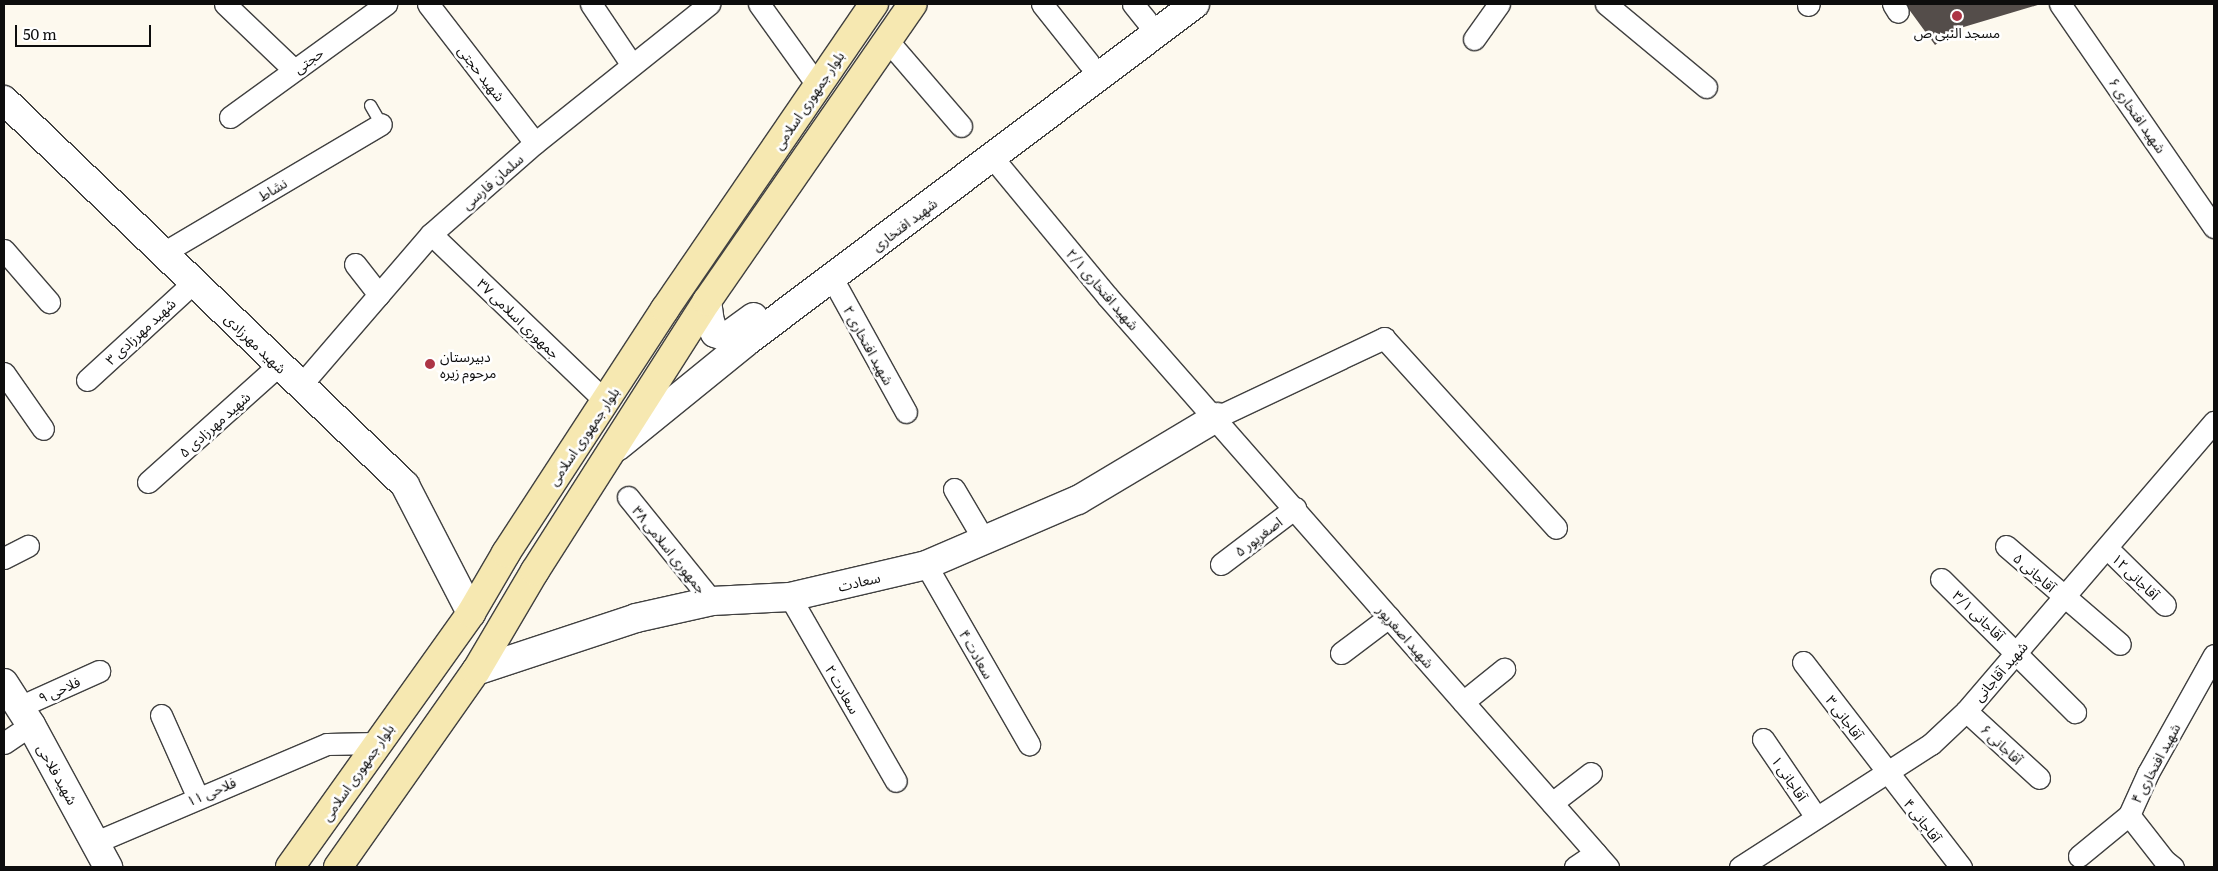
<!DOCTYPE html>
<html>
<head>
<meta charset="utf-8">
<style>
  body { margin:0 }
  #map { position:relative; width:2218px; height:871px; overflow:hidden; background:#fdf9ee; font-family:Literata,"Noto Sans Arabic",serif }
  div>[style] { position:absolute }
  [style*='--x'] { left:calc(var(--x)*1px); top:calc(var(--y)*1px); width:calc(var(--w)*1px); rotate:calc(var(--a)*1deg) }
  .building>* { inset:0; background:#544d4a }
  .roads { filter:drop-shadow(1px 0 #404040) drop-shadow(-1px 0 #404040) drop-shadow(0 1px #404040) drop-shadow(0 -1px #404040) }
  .service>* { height:11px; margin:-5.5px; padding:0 5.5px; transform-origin:5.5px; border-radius:5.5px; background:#fff }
  .minor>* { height:21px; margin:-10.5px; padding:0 10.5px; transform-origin:10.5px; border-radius:10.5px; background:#fff }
  .tertiary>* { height:28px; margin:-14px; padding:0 14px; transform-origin:14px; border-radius:14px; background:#fff }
  .secondary>* { height:28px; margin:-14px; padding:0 14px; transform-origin:14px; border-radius:14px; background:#f6e8b1 }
  .dots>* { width:14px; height:14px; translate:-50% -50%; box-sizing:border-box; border:2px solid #fff; border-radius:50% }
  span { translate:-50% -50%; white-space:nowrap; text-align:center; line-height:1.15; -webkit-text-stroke:5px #fff; paint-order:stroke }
  .poi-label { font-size:14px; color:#0d0d0d }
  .left { translate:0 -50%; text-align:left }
  .street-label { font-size:14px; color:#0d0d0d }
  .frame { position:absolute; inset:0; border:5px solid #0d0d0d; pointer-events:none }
  .scale { position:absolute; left:15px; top:25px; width:136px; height:22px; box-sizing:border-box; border:2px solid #0d0d0d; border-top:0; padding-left:6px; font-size:15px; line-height:18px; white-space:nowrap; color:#0d0d0d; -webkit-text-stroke:4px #fff; paint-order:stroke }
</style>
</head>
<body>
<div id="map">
  <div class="building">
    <div style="clip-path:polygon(1905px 4px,2041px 4px,1957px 29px,1935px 45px)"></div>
  </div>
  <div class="roads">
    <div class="service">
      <div style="--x:370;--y:105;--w:22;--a:60"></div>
    </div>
    <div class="minor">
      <div style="--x:225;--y:4;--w:95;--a:43.7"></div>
      <div style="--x:428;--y:4;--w:175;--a:52.4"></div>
      <div style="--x:591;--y:4;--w:73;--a:56.1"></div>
      <div style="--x:759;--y:4;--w:101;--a:54.3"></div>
      <div style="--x:1042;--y:4;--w:75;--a:51.5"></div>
      <div style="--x:1133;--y:4;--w:21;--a:51"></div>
      <div style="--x:1606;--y:4;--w:130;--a:39.7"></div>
      <div style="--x:1893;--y:4;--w:9;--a:58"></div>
      <div style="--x:2060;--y:4;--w:271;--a:55.4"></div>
      <div style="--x:1808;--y:5;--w:1;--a:-45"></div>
      <div style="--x:1474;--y:39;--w:43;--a:-54.5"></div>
      <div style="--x:888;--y:41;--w:112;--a:49.3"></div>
      <div style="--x:230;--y:117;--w:193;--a:-35.9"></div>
      <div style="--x:992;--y:157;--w:180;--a:50.4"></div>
      <div style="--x:1107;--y:296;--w:760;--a:48.74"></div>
      <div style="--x:431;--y:234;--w:243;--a:43.8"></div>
      <div style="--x:4;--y:250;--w:69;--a:49.1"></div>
      <div style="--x:163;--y:253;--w:253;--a:-30.6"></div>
      <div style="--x:355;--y:264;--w:39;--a:52"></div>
      <div style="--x:832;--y:278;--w:153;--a:61.1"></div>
      <div style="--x:4;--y:373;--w:68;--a:55.1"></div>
      <div style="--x:87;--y:380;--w:144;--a:-42.5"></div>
      <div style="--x:301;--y:385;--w:199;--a:-49.3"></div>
      <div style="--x:431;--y:234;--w:138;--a:-41.2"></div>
      <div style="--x:535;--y:143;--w:223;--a:-38.6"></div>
      <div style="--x:1217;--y:417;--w:185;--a:-25.3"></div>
      <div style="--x:1384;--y:338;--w:256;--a:47.8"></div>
      <div style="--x:148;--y:482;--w:176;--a:-41.8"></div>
      <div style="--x:954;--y:489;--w:59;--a:59.5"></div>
      <div style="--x:628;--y:497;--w:134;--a:51.1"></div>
      <div style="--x:2006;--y:546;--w:150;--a:40.7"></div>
      <div style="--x:2107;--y:548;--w:81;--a:44.5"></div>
      <div style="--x:4;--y:558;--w:27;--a:-27"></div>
      <div style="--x:1221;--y:564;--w:93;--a:-37.1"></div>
      <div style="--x:926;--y:565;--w:207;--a:60.1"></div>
      <div style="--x:1941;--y:579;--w:189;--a:44.8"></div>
      <div style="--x:790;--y:597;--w:212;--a:60.1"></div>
      <div style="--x:1341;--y:653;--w:60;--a:-36.9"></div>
      <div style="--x:1803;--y:662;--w:259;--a:52.4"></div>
      <div style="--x:1463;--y:702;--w:53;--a:-38.8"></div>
      <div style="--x:19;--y:707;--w:88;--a:-24.2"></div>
      <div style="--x:1966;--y:711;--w:99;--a:42.5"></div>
      <div style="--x:161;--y:715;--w:89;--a:66"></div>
      <div style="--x:1763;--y:739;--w:94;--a:55.8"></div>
      <div style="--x:4;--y:743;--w:32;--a:-34"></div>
      <div style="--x:1552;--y:803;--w:49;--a:-37.6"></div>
      <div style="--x:2129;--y:815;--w:58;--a:52"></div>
      <div style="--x:2165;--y:861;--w:10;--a:37"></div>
      <div style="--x:96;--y:842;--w:251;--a:-23"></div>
      <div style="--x:327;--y:744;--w:50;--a:-1.1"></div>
      <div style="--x:2079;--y:856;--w:65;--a:-39.4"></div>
      <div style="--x:2129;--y:815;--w:46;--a:-65.7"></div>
      <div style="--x:2148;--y:773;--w:135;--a:-60.8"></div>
      <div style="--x:1575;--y:867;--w:25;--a:-34"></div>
      <div style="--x:1740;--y:867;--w:227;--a:-32.8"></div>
      <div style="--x:1931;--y:744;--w:48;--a:-43.3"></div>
      <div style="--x:1966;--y:711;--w:381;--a:-49.4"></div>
    </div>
    <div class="tertiary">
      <div style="--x:4;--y:100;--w:556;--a:43.83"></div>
      <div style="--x:405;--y:485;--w:144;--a:62.7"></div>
      <div style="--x:707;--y:301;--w:21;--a:82"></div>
      <div style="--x:710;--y:322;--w:12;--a:66"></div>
      <div style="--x:715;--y:333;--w:12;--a:20"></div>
      <div style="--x:726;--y:337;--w:34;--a:-36"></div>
      <div style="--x:617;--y:447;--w:166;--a:-39.1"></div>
      <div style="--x:746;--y:342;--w:562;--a:-36.97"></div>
      <div style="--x:476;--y:671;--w:169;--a:-18.3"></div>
      <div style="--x:636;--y:618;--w:78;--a:-12.6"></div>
      <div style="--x:712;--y:601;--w:78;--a:-2.9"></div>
      <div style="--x:790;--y:597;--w:140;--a:-13.2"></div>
      <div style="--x:926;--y:565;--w:165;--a:-23.2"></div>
      <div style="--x:1078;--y:500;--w:162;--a:-30.8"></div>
      <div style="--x:4;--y:683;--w:50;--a:57.3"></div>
      <div style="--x:31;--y:725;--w:162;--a:61.5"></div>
    </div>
    <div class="secondary">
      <div style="--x:290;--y:867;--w:312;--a:-54.5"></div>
      <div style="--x:471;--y:613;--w:69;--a:-59.7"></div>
      <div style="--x:506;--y:553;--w:291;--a:-56.9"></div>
      <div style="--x:665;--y:309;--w:370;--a:-55.6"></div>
      <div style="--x:338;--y:867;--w:240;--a:-54.9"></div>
      <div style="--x:476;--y:671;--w:116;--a:-59.5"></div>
      <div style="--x:535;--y:571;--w:320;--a:-57.5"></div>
      <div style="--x:707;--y:301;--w:361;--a:-55.3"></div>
    </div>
  </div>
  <div class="dots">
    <div style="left:1957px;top:16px;background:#ad3545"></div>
    <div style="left:430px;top:364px;background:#ad3545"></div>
  </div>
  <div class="poi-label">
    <span style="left:1957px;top:32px">مسجد النبی ص</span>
    <span class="left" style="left:440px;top:364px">دبیرستان<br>مرحوم زیره</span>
  </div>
  <div class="street-label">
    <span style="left:308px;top:60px;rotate:-36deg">حجتی</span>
    <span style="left:482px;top:73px;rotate:52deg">شهید حجتی</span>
    <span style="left:808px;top:100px;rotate:-56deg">بلوار جمهوری اسلامی</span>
    <span style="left:2138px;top:115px;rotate:55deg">شهید افتخاری ۶</span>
    <span style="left:492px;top:181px;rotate:-41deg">سلمان فارسی</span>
    <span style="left:272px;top:189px;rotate:-31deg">نشاط</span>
    <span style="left:904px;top:224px;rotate:-37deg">شهید افتخاری</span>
    <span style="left:1103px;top:289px;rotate:49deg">شهید افتخاری ۲/۱</span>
    <span style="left:519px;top:318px;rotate:44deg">جمهوری اسلامی ۳۷</span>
    <span style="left:140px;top:331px;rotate:-43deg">شهید مهرزادی ۳</span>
    <span style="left:256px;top:343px;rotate:44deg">شهید مهرزادی</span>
    <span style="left:869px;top:345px;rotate:61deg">شهید افتخاری ۲</span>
    <span style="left:214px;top:424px;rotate:-42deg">شهید مهرزادی ۵</span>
    <span style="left:583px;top:436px;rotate:-56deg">بلوار جمهوری اسلامی</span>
    <span style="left:1258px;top:536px;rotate:-37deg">اصغرپور ۵</span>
    <span style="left:670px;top:549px;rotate:51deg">جمهوری اسلامی ۳۸</span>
    <span style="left:2035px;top:572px;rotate:41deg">آقاجانی ۵</span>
    <span style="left:2136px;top:576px;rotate:44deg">آقاجانی ۱۲</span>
    <span style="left:859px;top:581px;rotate:-13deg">سعادت</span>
    <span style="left:1979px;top:615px;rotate:44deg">آقاجانی ۳/۱</span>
    <span style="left:1406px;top:636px;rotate:49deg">شهید اصغرپور</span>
    <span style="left:977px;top:654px;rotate:60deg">سعادت ۴</span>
    <span style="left:2000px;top:671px;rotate:-49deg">شهید آقاجانی</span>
    <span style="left:59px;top:689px;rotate:-24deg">فلاحی ۹</span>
    <span style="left:843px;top:689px;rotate:60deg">سعادت ۲</span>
    <span style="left:1845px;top:717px;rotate:53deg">آقاجانی ۳</span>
    <span style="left:2002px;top:744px;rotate:43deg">آقاجانی ۶</span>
    <span style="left:2155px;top:763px;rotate:-62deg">شهید افتخاری ۴</span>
    <span style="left:357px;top:772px;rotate:-55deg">بلوار جمهوری اسلامی</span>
    <span style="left:58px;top:774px;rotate:61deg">شهید فلاحی</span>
    <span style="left:1790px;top:778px;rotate:56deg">آقاجانی ۱</span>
    <span style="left:211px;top:791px;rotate:-23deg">فلاحی ۱۱</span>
    <span style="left:1923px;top:820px;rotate:52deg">آقاجانی ۴</span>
  </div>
  <div class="frame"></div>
  <div class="scale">50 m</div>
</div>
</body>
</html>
